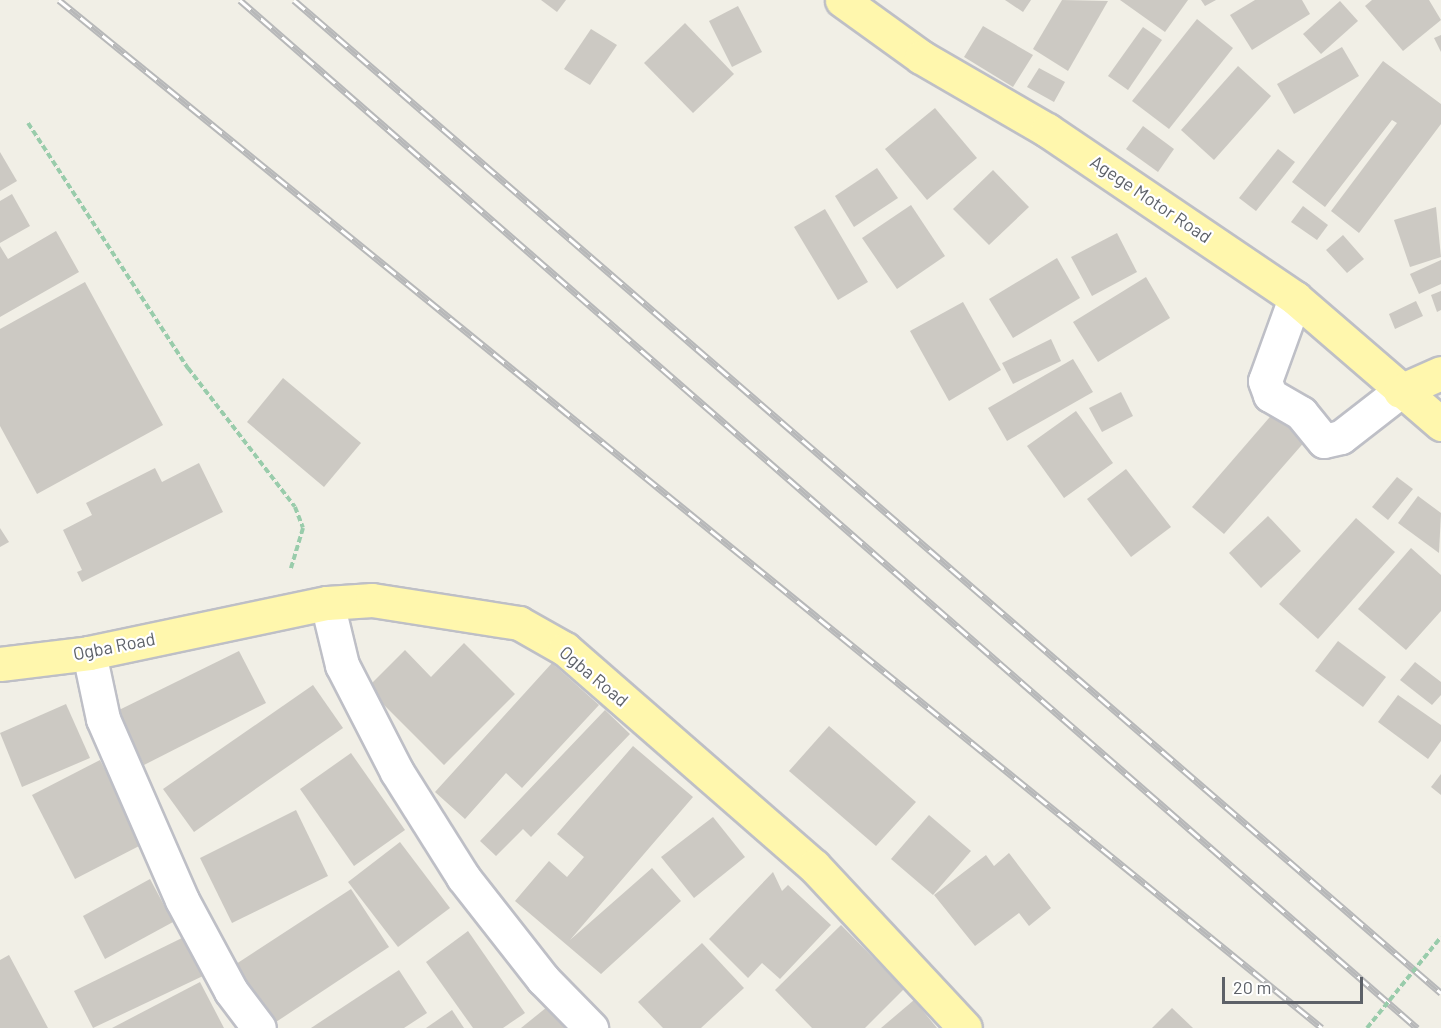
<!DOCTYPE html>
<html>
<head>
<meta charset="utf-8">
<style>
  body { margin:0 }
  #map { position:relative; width:1441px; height:1028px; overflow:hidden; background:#f1efe6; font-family:Barlow,sans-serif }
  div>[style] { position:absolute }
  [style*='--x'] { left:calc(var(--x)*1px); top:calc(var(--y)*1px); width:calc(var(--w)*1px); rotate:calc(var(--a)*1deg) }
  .building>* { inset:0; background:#ccc9c3 }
  .path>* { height:4px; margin-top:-2px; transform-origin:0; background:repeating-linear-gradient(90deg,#99ccab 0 6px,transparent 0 9px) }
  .roads { filter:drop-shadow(2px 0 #bebfc6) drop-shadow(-2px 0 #bebfc6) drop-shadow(0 2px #bebfc6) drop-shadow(0 -2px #bebfc6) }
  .minor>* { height:33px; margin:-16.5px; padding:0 16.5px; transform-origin:16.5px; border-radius:16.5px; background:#fff }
  .major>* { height:33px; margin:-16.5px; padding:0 16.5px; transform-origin:16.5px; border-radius:16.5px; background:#fff7ad }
  .rail>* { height:7px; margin-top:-3.5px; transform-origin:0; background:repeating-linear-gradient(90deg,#fff 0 14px,#b7b8b9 0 28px); box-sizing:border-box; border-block:2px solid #b7b8b9 }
  .path-bridge>* { height:4px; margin-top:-2px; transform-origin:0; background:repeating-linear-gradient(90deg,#99ccab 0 6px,transparent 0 9px) }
  span { translate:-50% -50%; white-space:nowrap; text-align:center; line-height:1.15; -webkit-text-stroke:4.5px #fff; paint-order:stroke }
  .street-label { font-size:18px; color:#5d6168 }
  .scale { position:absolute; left:1222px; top:977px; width:141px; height:27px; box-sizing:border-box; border:3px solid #5d6168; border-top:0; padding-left:8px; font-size:18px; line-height:21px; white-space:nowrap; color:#5d6168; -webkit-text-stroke:4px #fff; paint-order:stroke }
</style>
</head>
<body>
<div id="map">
  <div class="building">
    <div style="clip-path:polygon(541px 0,566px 0,557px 12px)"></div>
    <div style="clip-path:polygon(1005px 0,1031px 0,1023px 12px)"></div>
    <div style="clip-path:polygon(1062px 0,1108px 1px,1068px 71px,1033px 49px)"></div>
    <div style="clip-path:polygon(1120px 0,1188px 0,1165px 32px)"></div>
    <div style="clip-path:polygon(1201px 0,1216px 0,1205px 6px)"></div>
    <div style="clip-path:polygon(1255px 0,1302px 0,1310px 14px,1252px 50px,1230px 15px)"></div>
    <div style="clip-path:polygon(1372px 0,1429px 0,1441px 20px,1403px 51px,1365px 6px)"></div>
    <div style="clip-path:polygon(1340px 1px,1358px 21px,1321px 54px,1303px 34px)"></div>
    <div style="clip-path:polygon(738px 6px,762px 52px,732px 67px,709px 21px)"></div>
    <div style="clip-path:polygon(1197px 19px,1233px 48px,1169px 129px,1132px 101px)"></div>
    <div style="clip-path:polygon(685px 23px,734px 74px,693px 113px,644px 63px)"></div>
    <div style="clip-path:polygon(983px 26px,1033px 55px,1013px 87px,964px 57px)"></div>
    <div style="clip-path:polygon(1143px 27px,1162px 40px,1128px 90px,1108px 76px)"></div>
    <div style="clip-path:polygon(591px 29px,617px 45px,590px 85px,564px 69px)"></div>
    <div style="clip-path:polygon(1441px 35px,1441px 52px,1434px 38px)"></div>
    <div style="clip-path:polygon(1342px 47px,1359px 76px,1294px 114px,1277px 84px)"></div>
    <div style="clip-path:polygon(1383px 61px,1441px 104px,1441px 124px,1359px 233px,1331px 211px,1397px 123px,1392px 120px,1325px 207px,1292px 182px)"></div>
    <div style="clip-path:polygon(1238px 66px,1271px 96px,1214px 160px,1181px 130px)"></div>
    <div style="clip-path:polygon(1039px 68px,1065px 82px,1054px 102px,1027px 87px)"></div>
    <div style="clip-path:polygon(935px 108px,977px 158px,927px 200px,885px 149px)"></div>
    <div style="clip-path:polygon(1143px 126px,1174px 149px,1158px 172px,1126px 149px)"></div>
    <div style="clip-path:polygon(1278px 149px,1295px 162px,1256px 211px,1239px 198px)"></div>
    <div style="clip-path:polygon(0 152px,17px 181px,0 191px)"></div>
    <div style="clip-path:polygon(877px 168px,898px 198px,854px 227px,835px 196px)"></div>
    <div style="clip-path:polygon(993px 170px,1029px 207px,989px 245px,953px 209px)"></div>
    <div style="clip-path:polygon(12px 194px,30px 226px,0 243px,0 201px)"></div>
    <div style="clip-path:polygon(911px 205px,945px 256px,897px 289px,862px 238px)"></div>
    <div style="clip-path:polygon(1303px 206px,1328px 225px,1317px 240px,1291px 222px)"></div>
    <div style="clip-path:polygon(1436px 207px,1441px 257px,1410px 267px,1394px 220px)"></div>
    <div style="clip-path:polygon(825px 209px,868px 282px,838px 300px,794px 227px)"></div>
    <div style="clip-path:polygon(56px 231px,79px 272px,0 317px,0 246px,8px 259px)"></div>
    <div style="clip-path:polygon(1117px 233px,1137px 272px,1092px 296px,1071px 257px)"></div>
    <div style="clip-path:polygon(1343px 235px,1364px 259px,1347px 273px,1326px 250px)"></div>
    <div style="clip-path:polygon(1057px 258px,1080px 298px,1013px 338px,989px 299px)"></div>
    <div style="clip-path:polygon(1441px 260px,1441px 284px,1419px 294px,1410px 274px)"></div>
    <div style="clip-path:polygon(1146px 277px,1170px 318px,1098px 362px,1073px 322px)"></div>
    <div style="clip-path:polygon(85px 282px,163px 425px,37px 494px,0 426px,0 329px)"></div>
    <div style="clip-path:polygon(1441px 291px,1441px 310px,1437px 312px,1431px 295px)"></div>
    <div style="clip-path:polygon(1416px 301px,1423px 316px,1395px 329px,1389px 314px)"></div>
    <div style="clip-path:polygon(963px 302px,1001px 370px,949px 401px,910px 331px)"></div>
    <div style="clip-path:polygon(1051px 339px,1061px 361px,1013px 384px,1002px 363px)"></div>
    <div style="clip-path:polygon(1073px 359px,1093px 392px,1007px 441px,988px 408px)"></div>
    <div style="clip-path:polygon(283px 378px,361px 443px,324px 487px,247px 422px)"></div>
    <div style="clip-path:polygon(1121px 392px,1133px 416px,1102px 432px,1089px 408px)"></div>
    <div style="clip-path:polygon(1076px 411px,1113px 463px,1064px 498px,1027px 446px)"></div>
    <div style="clip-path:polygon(1275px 411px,1307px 439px,1224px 534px,1192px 507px)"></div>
    <div style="clip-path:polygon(199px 463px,223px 512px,82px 582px,77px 572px,82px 570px,63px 530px,92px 515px,86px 503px,155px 468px,162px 482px)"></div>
    <div style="clip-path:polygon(1126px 469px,1171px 527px,1131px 557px,1087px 499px)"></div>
    <div style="clip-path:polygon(1397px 477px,1413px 489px,1388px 520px,1372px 507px)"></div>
    <div style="clip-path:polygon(1418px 496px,1441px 513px,1439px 553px,1398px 523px)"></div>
    <div style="clip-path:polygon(1268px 516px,1301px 551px,1261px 588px,1229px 553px)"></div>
    <div style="clip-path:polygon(1356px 518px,1395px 552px,1318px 639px,1279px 604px)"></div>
    <div style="clip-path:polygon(0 528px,9px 542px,0 547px)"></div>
    <div style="clip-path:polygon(1411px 548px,1441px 575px,1441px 611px,1406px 650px,1358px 609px)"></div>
    <div style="clip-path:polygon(1338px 641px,1386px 677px,1363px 707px,1315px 671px)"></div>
    <div style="clip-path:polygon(464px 643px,515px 694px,444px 765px,367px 688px,405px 650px,431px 677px)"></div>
    <div style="clip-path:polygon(239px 651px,266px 703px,144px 765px,117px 711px)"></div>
    <div style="clip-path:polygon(1415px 662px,1441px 682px,1441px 695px,1432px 705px,1400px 680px)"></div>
    <div style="clip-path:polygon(552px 663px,599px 705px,522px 788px,506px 773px,465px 819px,435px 792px)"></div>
    <div style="clip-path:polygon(313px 685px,343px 728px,194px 832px,163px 789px)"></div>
    <div style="clip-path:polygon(1398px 695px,1441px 725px,1441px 741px,1428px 759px,1378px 722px)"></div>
    <div style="clip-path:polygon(66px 704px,90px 758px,22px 787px,0 733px)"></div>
    <div style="clip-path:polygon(605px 710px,630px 734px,531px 837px,523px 829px,496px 856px,480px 841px)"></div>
    <div style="clip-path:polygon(829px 726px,916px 802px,876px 846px,789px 771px)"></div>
    <div style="clip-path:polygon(633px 746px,693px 797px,570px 940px,652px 868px,681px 901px,601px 974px,515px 901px,549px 861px,567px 877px,584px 857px,557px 834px)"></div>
    <div style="clip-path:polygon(351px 753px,405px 830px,354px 866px,300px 789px)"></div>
    <div style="clip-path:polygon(100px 760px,143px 844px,75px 879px,32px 795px)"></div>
    <div style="clip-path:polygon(1441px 774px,1441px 795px,1431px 787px)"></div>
    <div style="clip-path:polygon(296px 810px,328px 876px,232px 923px,200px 858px)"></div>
    <div style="clip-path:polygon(929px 815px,971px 851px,933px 895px,891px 859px)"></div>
    <div style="clip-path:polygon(713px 817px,745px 857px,694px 898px,661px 857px)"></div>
    <div style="clip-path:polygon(400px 842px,450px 908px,398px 947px,348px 882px)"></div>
    <div style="clip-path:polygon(1009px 853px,1051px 908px,1029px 926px,1019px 913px,975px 946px,934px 895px,986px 855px,994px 866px)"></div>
    <div style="clip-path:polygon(773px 872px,782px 891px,788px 885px,831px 925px,780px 979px,762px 963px,748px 978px,709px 939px)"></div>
    <div style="clip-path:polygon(150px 879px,173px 922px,105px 959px,83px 916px)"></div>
    <div style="clip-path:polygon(351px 889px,389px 947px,273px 1024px,233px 966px)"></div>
    <div style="clip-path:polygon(841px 925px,904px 989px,865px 1028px,812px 1028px,775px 990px)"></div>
    <div style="clip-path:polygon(468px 931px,525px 1013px,503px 1028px,473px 1028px,426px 962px)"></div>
    <div style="clip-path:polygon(184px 937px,203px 976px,93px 1028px,74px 991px)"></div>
    <div style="clip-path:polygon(702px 943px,744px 988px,701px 1028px,663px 1028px,638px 1002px)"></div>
    <div style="clip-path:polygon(9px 955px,48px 1028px,0 1028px,0 960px)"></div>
    <div style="clip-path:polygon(399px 970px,427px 1013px,404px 1028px,311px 1028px)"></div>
    <div style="clip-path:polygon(200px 982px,224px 1028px,112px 1028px)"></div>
    <div style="clip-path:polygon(914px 1000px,937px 1028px,881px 1028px)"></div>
    <div style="clip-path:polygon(552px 1003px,573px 1028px,521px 1028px)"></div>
    <div style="clip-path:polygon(1172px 1008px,1193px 1028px,1152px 1028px)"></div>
    <div style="clip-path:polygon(452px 1010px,464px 1028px,426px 1028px)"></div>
  </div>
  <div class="path">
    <div style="--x:28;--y:123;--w:293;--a:56.9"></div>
    <div style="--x:188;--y:368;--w:175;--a:52.4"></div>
    <div style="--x:295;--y:507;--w:22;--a:69"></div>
    <div style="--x:303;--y:528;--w:42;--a:106.7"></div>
  </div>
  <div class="roads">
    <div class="minor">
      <div style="--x:1295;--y:298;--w:88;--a:109.9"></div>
      <div style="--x:1265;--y:381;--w:15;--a:70"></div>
      <div style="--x:1270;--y:395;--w:36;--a:30"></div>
      <div style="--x:1301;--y:413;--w:36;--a:51"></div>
      <div style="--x:1324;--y:441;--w:17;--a:-13"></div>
      <div style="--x:1341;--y:437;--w:75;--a:-37.9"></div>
      <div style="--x:327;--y:603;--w:64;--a:76.4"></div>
      <div style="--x:342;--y:665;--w:120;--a:62.8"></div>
      <div style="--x:397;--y:772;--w:124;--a:57.8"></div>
      <div style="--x:463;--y:877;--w:130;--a:51.9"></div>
      <div style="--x:543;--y:979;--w:69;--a:45.6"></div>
      <div style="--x:89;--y:653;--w:67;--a:78"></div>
      <div style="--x:103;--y:719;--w:197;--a:66.4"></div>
      <div style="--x:182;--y:900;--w:103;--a:61.7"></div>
      <div style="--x:231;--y:991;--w:46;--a:52.9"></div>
    </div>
    <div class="major">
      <div style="--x:842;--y:0;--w:97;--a:35.8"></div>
      <div style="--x:921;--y:57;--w:146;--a:30.1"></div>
      <div style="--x:1047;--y:130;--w:300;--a:34.1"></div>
      <div style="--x:1295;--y:298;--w:193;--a:40.8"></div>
      <div style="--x:1400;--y:391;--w:45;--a:-23.7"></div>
      <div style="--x:0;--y:664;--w:90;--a:-7"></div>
      <div style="--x:89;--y:653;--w:243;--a:-11.9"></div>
      <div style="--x:327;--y:603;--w:45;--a:-3.8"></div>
      <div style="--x:372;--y:600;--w:149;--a:8.9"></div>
      <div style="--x:519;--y:623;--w:53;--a:29.5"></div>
      <div style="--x:565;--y:649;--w:330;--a:41.1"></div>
      <div style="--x:814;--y:866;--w:221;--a:47"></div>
    </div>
  </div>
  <div class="rail">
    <div style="--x:59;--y:0;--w:1628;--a:39.14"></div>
    <div style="--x:240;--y:0;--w:1563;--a:41.13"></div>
    <div style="--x:294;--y:0;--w:1517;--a:40.88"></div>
  </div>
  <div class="path-bridge">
    <div style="--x:1367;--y:1028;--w:117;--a:-50.9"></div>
  </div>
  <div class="street-label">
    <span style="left:1151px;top:199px;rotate:34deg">Agege Motor Road</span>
    <span style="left:114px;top:646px;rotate:-11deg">Ogba Road</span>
    <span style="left:594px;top:676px;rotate:40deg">Ogba Road</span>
  </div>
  <div class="scale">20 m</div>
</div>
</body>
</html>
